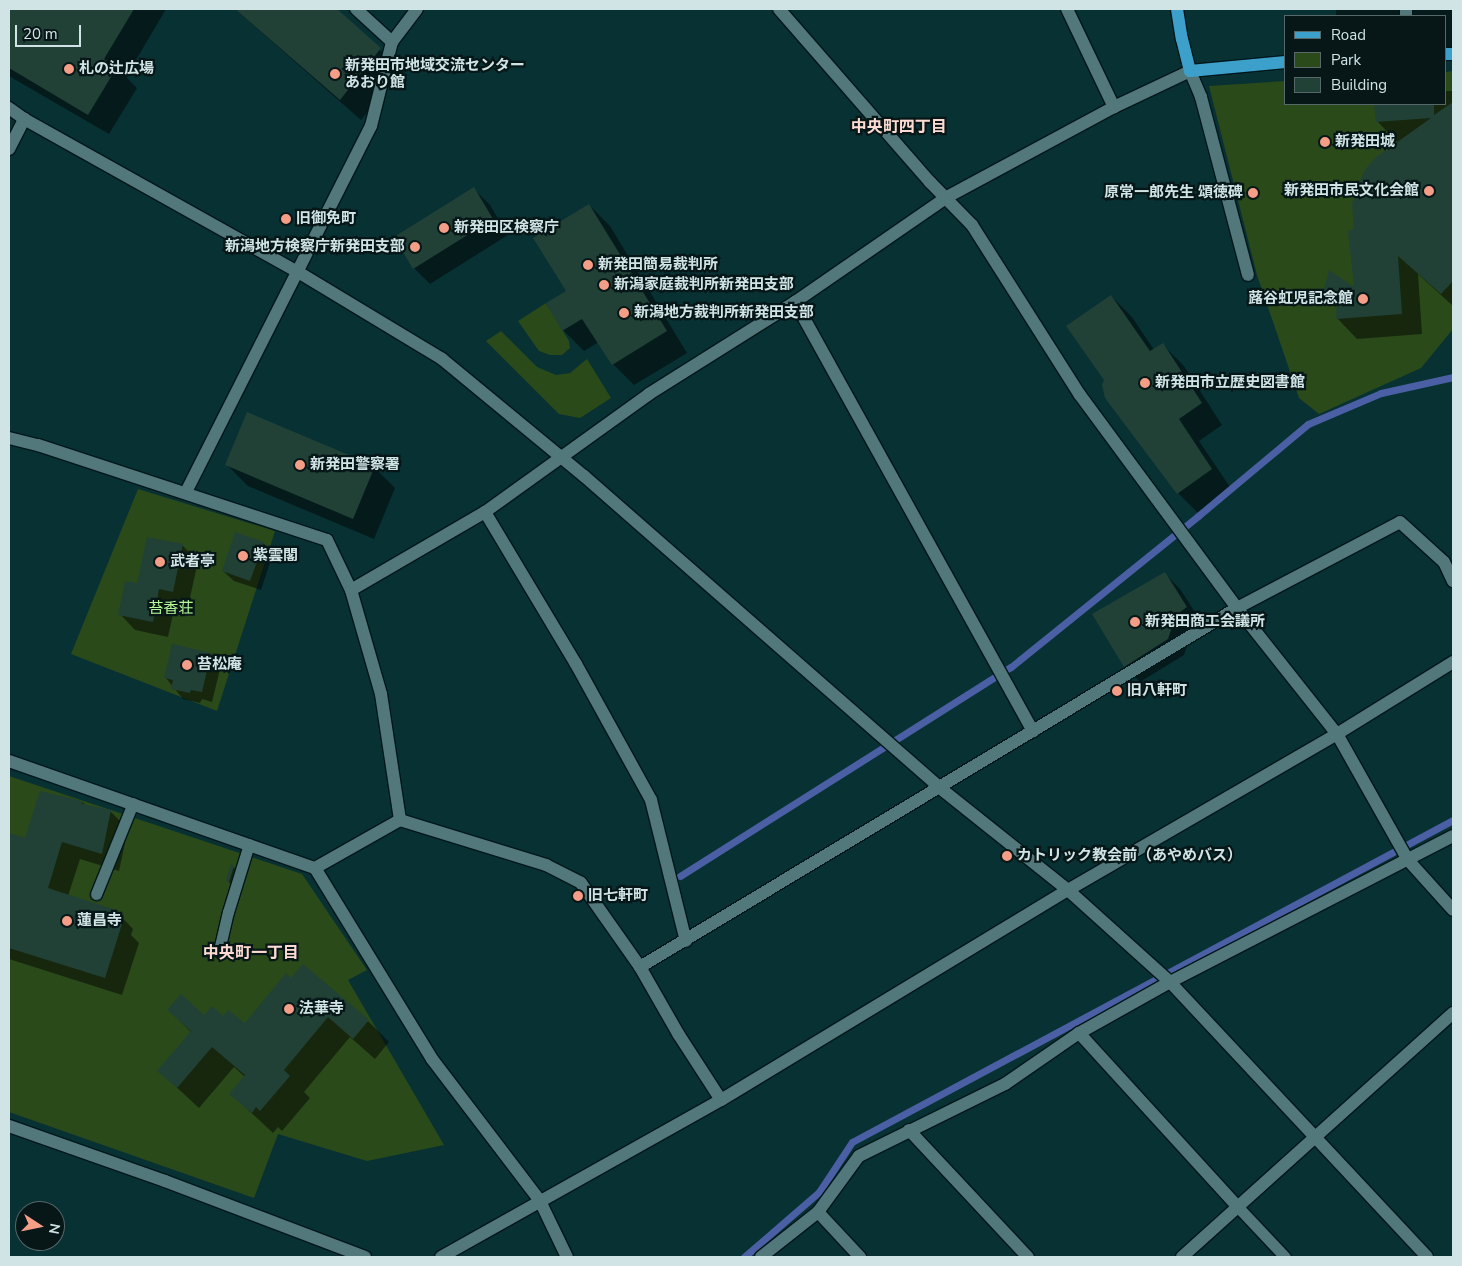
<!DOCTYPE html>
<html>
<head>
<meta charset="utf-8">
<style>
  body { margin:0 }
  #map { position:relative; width:1462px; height:1266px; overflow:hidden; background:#083134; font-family:"Nunito Sans","Noto Sans JP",sans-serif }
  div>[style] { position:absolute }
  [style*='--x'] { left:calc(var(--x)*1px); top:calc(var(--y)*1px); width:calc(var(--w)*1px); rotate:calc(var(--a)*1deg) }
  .green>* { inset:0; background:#2b4a1a }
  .shadow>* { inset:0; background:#0007 }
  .stream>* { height:7px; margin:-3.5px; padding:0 3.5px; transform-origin:3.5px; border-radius:3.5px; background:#4b60a4 }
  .building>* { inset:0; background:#214136 }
  .roads { filter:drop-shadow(1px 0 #00171a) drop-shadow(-1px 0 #00171a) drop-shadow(0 1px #00171a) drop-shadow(0 -1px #00171a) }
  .service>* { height:11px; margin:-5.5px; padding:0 5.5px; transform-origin:5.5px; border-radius:5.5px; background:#52787c }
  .minor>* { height:12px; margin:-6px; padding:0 6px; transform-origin:6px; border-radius:6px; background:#52787c }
  .tertiary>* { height:12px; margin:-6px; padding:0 6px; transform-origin:6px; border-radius:6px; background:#52787c }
  .primary>* { height:12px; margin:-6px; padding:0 6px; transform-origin:6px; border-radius:6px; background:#3ca0cb }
  .dots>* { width:14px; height:14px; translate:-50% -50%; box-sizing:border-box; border:2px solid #071617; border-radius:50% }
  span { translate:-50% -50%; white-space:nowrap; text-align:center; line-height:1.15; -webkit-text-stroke:4.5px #071617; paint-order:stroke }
  .poi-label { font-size:15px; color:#d0e4e6; font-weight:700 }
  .left { translate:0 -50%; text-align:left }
  .right { translate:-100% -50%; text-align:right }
  .park-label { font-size:15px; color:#b7f998 }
  .neighbourhood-label { font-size:16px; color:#fddbd2; font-weight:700 }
  .frame { position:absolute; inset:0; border:10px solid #d0e4e6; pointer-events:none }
  .legend { position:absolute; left:1284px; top:15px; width:162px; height:90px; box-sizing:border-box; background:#071617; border:1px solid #57686a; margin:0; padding:6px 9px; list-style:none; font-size:15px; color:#d0e4e6 }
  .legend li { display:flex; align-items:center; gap:10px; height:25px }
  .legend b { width:25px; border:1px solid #57686a }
  .north { position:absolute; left:15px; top:1201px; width:50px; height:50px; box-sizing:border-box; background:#071617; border:1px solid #57686a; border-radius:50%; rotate:101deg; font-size:14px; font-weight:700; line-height:20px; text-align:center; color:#d0e4e6 }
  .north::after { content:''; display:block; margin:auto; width:18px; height:22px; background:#f49e87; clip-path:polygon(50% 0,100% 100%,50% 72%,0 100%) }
  .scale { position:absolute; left:15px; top:25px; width:66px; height:22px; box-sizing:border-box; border:2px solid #d0e4e6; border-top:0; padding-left:6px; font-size:15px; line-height:18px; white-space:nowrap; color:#d0e4e6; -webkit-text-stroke:4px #071617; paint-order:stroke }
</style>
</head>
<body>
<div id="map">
  <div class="green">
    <div style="clip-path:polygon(1453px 71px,1453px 329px,1421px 368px,1319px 414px,1299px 398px,1257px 275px,1209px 86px,1286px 81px,1286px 104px,1446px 104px,1446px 72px)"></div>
    <div style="clip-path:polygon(546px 303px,569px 341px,570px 348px,562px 355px,550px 355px,539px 351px,518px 321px)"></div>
    <div style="clip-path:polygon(501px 331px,537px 367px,556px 375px,570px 373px,587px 359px,611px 398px,580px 418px,559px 414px,486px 341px)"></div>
    <div style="clip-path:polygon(138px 489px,275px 531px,217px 711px,71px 654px)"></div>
    <div style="clip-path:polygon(9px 776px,302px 874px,367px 970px,348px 980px,444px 1145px,367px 1161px,278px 1134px,254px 1198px,9px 1112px)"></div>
  </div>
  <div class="shadow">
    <div style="clip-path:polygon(9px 9px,166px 9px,126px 77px,137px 88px,109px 134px,9px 76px)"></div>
    <div style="clip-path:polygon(235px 9px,335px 9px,401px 70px,361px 120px)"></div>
    <div style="clip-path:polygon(1336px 9px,1453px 9px,1453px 52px,1446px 52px,1446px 16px,1336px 16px)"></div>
    <div style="clip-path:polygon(1446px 91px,1453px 91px,1453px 306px,1418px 274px,1422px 334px,1357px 339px,1337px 318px,1338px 305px,1325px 292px,1355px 290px,1355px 231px,1398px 143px,1377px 121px,1376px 104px,1446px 104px)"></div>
    <div style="clip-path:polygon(474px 189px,490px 205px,508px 235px,430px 284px,414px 268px)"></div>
    <div style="clip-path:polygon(589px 205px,610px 226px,687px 353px,634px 385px,613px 364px,599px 342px,584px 351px,563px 330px)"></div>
    <div style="clip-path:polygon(1111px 296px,1132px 317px,1154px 350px,1163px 345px,1184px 366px,1222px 425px,1199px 441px,1232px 490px,1199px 514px,1178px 493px,1106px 397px)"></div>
    <div style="clip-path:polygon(227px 465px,374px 467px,395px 488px,374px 539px,248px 486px)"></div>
    <div style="clip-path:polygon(263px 543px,273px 553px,261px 590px,234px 581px,223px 571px)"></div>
    <div style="clip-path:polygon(182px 545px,198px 561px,188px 607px,175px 605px,168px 637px,135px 630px,120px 614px,138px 585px)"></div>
    <div style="clip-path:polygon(1164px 573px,1180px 589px,1202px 623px,1192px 631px,1184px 655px,1140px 682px,1125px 666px)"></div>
    <div style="clip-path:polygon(210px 654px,221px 665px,212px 702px,202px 699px,200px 703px,183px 699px,165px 677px)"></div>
    <div style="clip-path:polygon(82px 802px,86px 806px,110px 811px,128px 829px,119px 871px,80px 859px,68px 896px,116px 911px,133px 929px,131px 935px,139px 943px,122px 995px,9px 959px,9px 834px,26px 840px)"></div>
    <div style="clip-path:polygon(232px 866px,239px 872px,232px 885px,227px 880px)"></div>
    <div style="clip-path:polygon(292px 980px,368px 1021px,389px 1042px,375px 1059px,350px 1037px,304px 1092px,310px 1098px,282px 1131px,278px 1127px,273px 1133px,231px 1094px,245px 1077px,234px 1067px,199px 1108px,159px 1071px,191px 1032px,169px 1010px,223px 1018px,245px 1025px)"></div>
  </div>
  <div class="stream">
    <div style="--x:680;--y:876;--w:391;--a:-32.3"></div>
    <div style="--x:1011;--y:667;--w:240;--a:-38.9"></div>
    <div style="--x:1198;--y:516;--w:143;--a:-39.9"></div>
    <div style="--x:1308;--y:424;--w:79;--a:-23"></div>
    <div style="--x:1381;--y:393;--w:74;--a:-12.5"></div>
    <div style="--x:744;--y:1257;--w:99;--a:-40.9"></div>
    <div style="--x:819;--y:1192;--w:60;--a:-56.6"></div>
    <div style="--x:852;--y:1142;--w:682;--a:-28.18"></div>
  </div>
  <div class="building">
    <div style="clip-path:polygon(9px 9px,134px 9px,104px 59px,117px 67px,88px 115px,9px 68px)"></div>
    <div style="clip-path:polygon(235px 9px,337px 9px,381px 48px,340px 100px)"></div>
    <div style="clip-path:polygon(1453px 102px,1453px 281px,1441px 294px,1398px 256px,1402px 314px,1336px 319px,1337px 297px,1323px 293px,1329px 270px,1354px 287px,1348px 231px,1354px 229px,1352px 204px,1357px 187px,1365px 170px,1375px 158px,1431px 118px,1376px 122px,1374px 104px,1434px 104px,1434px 115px)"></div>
    <div style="clip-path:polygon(474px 187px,493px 219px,413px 269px,394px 237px)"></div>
    <div style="clip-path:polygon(589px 204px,667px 331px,612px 365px,582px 319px,562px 331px,546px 303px,566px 291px,533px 238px)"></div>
    <div style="clip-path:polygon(1111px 295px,1150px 351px,1163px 343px,1202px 403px,1179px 419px,1212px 469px,1177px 494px,1105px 398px,1102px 385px,1104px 380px,1066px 326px)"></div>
    <div style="clip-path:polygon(247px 412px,375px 466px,353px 519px,225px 465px)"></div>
    <div style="clip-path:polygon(235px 532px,264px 542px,250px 581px,222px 571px)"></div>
    <div style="clip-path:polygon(147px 537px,183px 544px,173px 592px,159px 589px,153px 622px,118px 615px,125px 581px,137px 583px)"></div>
    <div style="clip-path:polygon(1165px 572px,1187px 607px,1176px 615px,1168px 639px,1124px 667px,1092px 614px)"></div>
    <div style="clip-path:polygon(172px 644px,211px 653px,202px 692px,191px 690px,190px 693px,171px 689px,173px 680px,164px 678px)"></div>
    <div style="clip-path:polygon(40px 791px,82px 801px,82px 804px,111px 810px,102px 854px,62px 842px,48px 888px,116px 910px,113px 921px,122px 924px,105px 978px,9px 948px,9px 833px,25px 838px)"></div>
    <div style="clip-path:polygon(231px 864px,234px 866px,229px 882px,226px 881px)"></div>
    <div style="clip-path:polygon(303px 964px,369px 1020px,353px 1039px,328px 1017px,284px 1070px,290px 1076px,260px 1111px,256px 1107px,252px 1113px,229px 1094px,245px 1075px,212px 1047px,177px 1088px,157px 1071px,191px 1031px,167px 1010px,181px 994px,204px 1015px,212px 1006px,223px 1016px,228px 1010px,245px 1023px,286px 973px,291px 978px)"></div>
  </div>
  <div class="roads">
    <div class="service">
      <div style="--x:96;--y:894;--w:98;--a:-67.9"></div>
      <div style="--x:220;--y:946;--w:35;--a:-77"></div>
      <div style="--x:228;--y:912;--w:71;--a:-72.8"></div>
      <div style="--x:1237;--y:1206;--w:70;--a:46.7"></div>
    </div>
    <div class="minor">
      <div style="--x:356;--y:9;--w:49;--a:42.5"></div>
      <div style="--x:779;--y:9;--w:230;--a:48.9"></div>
      <div style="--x:930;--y:182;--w:60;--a:45.7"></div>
      <div style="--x:972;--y:225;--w:201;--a:57.6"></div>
      <div style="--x:1080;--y:395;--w:265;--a:53.6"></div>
      <div style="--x:1237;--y:608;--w:161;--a:51.6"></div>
      <div style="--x:1337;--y:734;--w:145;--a:60.6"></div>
      <div style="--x:1408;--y:860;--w:67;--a:48"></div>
      <div style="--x:1067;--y:9;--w:109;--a:64.4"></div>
      <div style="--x:1406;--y:9;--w:7;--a:90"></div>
      <div style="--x:1190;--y:71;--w:28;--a:67"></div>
      <div style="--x:1201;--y:97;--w:184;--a:75.2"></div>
      <div style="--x:9;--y:149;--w:34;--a:-63"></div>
      <div style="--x:795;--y:302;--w:491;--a:61"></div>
      <div style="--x:9;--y:438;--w:30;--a:14"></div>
      <div style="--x:38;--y:445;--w:304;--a:18.2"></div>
      <div style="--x:327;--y:540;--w:55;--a:64.4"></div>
      <div style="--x:351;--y:590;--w:108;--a:73.9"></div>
      <div style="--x:381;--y:694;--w:127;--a:81.4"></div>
      <div style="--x:186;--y:492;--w:410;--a:-63.2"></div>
      <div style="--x:371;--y:126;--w:87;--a:-76"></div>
      <div style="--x:392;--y:42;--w:41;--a:-52.9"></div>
      <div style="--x:485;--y:512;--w:177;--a:59.1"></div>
      <div style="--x:576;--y:664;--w:155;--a:61.1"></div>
      <div style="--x:651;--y:800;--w:145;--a:76.1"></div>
      <div style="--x:9;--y:761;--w:324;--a:19.3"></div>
      <div style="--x:315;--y:868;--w:224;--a:58.5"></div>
      <div style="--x:432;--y:1059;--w:178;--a:52.7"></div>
      <div style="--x:540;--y:1201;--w:62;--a:64.3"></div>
      <div style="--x:315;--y:868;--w:98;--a:-29.5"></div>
      <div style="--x:400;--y:820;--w:153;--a:17.1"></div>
      <div style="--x:546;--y:865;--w:39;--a:27"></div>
      <div style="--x:581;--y:883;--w:103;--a:54.9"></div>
      <div style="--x:640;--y:967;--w:78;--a:60.2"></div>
      <div style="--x:679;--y:1035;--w:77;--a:57.1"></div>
      <div style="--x:640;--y:967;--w:697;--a:-31.02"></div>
      <div style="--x:1237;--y:608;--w:184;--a:-27.8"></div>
      <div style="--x:1400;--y:522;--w:59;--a:42.3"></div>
      <div style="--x:1444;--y:562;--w:21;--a:65"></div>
      <div style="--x:1079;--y:1033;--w:234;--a:47.6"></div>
      <div style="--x:9;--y:1126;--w:165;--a:19.4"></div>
      <div style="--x:165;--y:1181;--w:214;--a:20.8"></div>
      <div style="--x:909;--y:1130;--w:174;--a:46.9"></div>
      <div style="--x:818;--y:1212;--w:62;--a:47"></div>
      <div style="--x:441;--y:1257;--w:321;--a:-29.3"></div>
      <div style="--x:721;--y:1100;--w:406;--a:-31.2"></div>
      <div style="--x:1068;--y:890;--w:311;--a:-30.1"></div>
      <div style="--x:1337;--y:734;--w:137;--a:-31.8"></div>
      <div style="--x:761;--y:1257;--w:73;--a:-38.3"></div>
      <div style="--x:818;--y:1212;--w:69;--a:-53.8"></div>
      <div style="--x:859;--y:1156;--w:163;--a:-26.3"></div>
      <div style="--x:1005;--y:1084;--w:90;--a:-34.6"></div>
      <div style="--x:1079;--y:1033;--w:104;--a:-29.3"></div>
      <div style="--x:1170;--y:982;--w:318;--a:-27.3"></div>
    </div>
    <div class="tertiary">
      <div style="--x:9;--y:108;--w:19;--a:36"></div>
      <div style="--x:24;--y:119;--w:314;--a:29.2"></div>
      <div style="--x:298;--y:272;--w:168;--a:31.1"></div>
      <div style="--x:442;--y:359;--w:184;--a:39.5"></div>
      <div style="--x:584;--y:476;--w:473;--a:41.2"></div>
      <div style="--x:940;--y:788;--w:164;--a:38.6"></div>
      <div style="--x:1068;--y:890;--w:137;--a:42"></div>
      <div style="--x:1170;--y:982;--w:376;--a:46.9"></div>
      <div style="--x:351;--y:590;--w:155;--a:-30.2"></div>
      <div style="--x:485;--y:512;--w:202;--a:-35.7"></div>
      <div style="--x:649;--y:394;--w:173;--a:-32.2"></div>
      <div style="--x:795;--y:302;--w:185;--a:-34.6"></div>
      <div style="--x:947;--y:197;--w:190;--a:-28.3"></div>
      <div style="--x:1114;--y:107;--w:84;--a:-25.3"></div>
      <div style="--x:1182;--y:1257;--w:365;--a:-42"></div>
    </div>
    <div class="primary">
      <div style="--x:1177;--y:9;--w:30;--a:81"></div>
      <div style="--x:1182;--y:39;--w:33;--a:76"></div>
      <div style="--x:1190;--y:71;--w:96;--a:-5.4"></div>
      <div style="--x:1446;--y:54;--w:7;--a:0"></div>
    </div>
  </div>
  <div class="dots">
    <div style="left:69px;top:69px;background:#f49e87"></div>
    <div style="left:335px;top:74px;background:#f49e87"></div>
    <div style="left:1325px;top:142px;background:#f49e87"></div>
    <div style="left:1429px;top:191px;background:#f49e87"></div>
    <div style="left:1253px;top:193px;background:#f49e87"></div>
    <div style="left:286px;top:219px;background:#f49e87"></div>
    <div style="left:444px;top:228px;background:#f49e87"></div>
    <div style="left:415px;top:247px;background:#f49e87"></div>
    <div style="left:588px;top:265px;background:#f49e87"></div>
    <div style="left:604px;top:285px;background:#f49e87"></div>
    <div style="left:1363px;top:299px;background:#f49e87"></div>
    <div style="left:624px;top:313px;background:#f49e87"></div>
    <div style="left:1145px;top:383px;background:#f49e87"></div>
    <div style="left:300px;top:465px;background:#f49e87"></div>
    <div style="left:243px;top:556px;background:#f49e87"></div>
    <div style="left:160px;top:562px;background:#f49e87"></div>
    <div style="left:1135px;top:622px;background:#f49e87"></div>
    <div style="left:187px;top:665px;background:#f49e87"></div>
    <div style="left:1117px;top:691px;background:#f49e87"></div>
    <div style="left:1007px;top:856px;background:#f49e87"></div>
    <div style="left:578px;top:896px;background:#f49e87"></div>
    <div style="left:67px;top:921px;background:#f49e87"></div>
    <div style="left:289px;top:1009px;background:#f49e87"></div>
  </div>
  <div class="poi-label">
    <span class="left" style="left:345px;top:74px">新発田市地域交流センター<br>あおり館</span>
    <span class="left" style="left:79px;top:69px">札の辻広場</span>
    <span class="left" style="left:1335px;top:142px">新発田城</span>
    <span class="right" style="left:1419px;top:191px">新発田市民文化会館</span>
    <span class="right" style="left:1243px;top:193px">原常一郎先生 頌徳碑</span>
    <span class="left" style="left:296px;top:219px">旧御免町</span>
    <span class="left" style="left:454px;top:228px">新発田区検察庁</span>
    <span class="right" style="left:405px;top:247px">新潟地方検察庁新発田支部</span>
    <span class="left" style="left:598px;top:265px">新発田簡易裁判所</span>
    <span class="left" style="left:614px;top:285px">新潟家庭裁判所新発田支部</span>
    <span class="right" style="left:1353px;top:299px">蕗谷虹児記念館</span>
    <span class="left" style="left:634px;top:313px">新潟地方裁判所新発田支部</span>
    <span class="left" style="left:1155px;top:383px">新発田市立歴史図書館</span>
    <span class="left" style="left:310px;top:465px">新発田警察署</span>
    <span class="left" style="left:253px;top:556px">紫雲閣</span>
    <span class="left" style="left:170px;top:562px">武者亭</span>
    <span class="left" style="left:1145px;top:622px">新発田商工会議所</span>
    <span class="left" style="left:197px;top:665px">苔松庵</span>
    <span class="left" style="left:1127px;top:691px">旧八軒町</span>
    <span class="left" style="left:1017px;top:856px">カトリック教会前（あやめバス）</span>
    <span class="left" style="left:588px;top:896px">旧七軒町</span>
    <span class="left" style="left:77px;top:921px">蓮昌寺</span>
    <span class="left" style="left:299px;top:1009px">法華寺</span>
  </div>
  <div class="park-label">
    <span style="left:171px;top:609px">苔香荘</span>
  </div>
  <div class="neighbourhood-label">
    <span style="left:899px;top:127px">中央町四丁目</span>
    <span style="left:251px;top:953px">中央町一丁目</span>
  </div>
  <div class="frame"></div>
  <ul class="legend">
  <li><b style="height:6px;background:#3ca0cb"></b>Road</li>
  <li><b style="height:14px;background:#2b4a1a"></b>Park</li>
  <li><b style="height:14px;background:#214136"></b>Building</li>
  </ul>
  <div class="north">N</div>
  <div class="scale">20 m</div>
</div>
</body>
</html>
